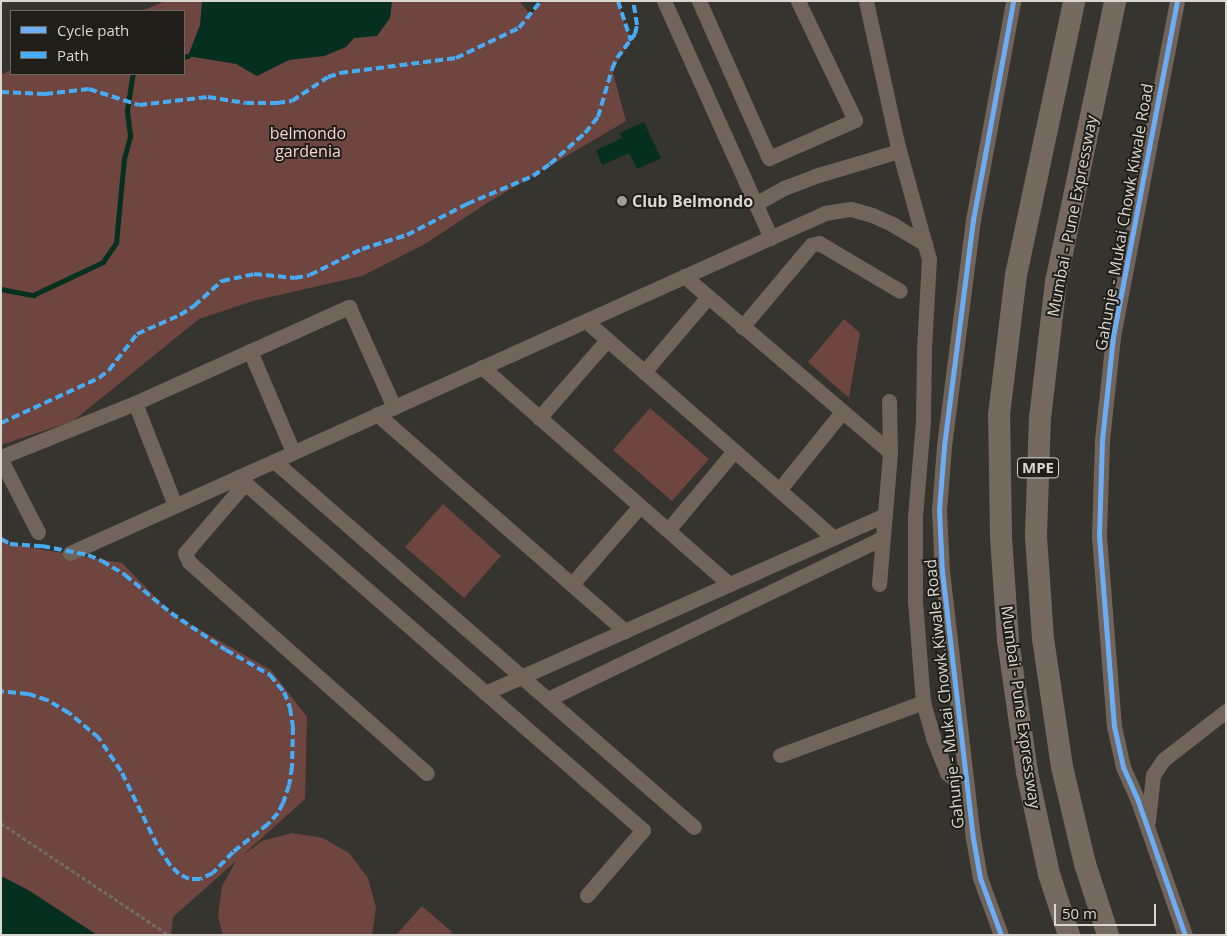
<!DOCTYPE html>
<html>
<head>
<meta charset="utf-8">
<style>
  body { margin:0 }
  #map { position:relative; width:1227px; height:936px; overflow:hidden; background:#36342e; font-family:"Open Sans",sans-serif }
  div>[style] { position:absolute }
  [style*='--x'] { left:calc(var(--x)*1px); top:calc(var(--y)*1px); width:calc(var(--w)*1px); rotate:calc(var(--a)*1deg) }
  .green>* { inset:0; background:#6e453f }
  .water>* { inset:0; background:#052f1e }
  .stream>* { height:4.5px; margin:-2.25px; padding:0 2.25px; transform-origin:2.25px; border-radius:2.25px; background:#052f1e }
  .path>* { height:2.5px; margin-top:-1.25px; transform-origin:0; background:repeating-linear-gradient(90deg,#736c65 0 4px,transparent 0 6.5px) }
  .minor>* { height:15px; margin:-7.5px; padding:0 7.5px; transform-origin:7.5px; border-radius:7.5px; background:#70645b }
  .highway>* { height:22px; margin:-11px; padding:0 11px; transform-origin:11px; border-radius:11px; background:#756a5f }
  .quiet>* { height:4px; margin-top:-2px; transform-origin:0; background:repeating-linear-gradient(90deg,#46acf6 0 8px,transparent 0 12px) }
  .cycleway>* { height:5px; margin:-2.5px; padding:0 2.5px; transform-origin:2.5px; border-radius:2.5px; background:#6dadf4 }
  .dots>* { width:14px; height:14px; translate:-50% -50%; box-sizing:border-box; border:2px solid #1f1e18; border-radius:50% }
  span { translate:-50% -50%; white-space:nowrap; text-align:center; line-height:1.15; -webkit-text-stroke:4px #1f1e18; paint-order:stroke }
  .shield-label span { padding:1px 4px; background:#1f1e18; border:1px solid; border-radius:4px; -webkit-text-stroke-width:0 }
  .shield-label { font-size:15px; color:#d9d7cf; font-weight:700 }
  .park-label { font-size:16px; color:#f9d5d0 }
  .poi-label { font-size:16px; color:#d9d7cf; font-weight:700 }
  .left { translate:0 -50%; text-align:left }
  .street-label { font-size:16px; color:#d9d7cf }
  .frame { position:absolute; inset:0; border:2px solid #d9d7cf; pointer-events:none }
  .legend { position:absolute; left:10px; top:10px; width:175px; height:65px; box-sizing:border-box; background:#1f1e18; border:1px solid #696861; margin:0; padding:6px 9px; list-style:none; font-size:15px; color:#d9d7cf }
  .legend li { display:flex; align-items:center; gap:10px; height:25px }
  .legend b { width:25px; border:1px solid #696861 }
  .scale { position:absolute; left:1054px; top:904px; width:102px; height:22px; box-sizing:border-box; border:2px solid #d9d7cf; border-top:0; padding-left:6px; font-size:15px; line-height:18px; white-space:nowrap; color:#d9d7cf; -webkit-text-stroke:4px #1f1e18; paint-order:stroke }
</style>
</head>
<body>
<div id="map">
  <div class="green">
    <div style="clip-path:polygon(165px 1px,519px 1px,531px 15px,542px 1px,618px 1px,631px 41px,612px 69px,626px 121px,487px 203px,425px 244px,362px 276px,253px 301px,199px 319px,73px 421px,1px 445px,1px 75px,11px 70px,11px 74px,184px 74px,184px 11px,142px 11px)"></div>
    <div style="clip-path:polygon(844px 319px,860px 333px,849px 398px,808px 362px)"></div>
    <div style="clip-path:polygon(650px 408px,709px 459px,672px 501px,613px 450px)"></div>
    <div style="clip-path:polygon(443px 504px,501px 556px,464px 598px,405px 547px)"></div>
    <div style="clip-path:polygon(1px 538px,10px 544px,122px 563px,171px 613px,271px 670px,307px 717px,305px 799px,243px 855px,262px 841px,292px 833px,323px 838px,349px 853px,368px 878px,376px 908px,372px 935px,223px 935px,218px 916px,222px 886px,236px 861px,173px 917px,171px 935px,97px 935px,28px 890px,1px 876px)"></div>
    <div style="clip-path:polygon(422px 906px,452px 932px,450px 935px,396px 935px)"></div>
  </div>
  <div class="water">
    <div style="clip-path:polygon(202px 1px,392px 1px,390px 18px,377px 36px,354px 38px,346px 47px,324px 56px,289px 60px,257px 76px,236px 64px,188px 56px,200px 25px)"></div>
    <div style="clip-path:polygon(644px 122px,661px 158px,637px 169px,629px 153px,602px 165px,596px 150px,622px 138px,620px 133px)"></div>
    <div style="clip-path:polygon(1px 876px,28px 890px,97px 935px,1px 935px)"></div>
  </div>
  <div class="stream">
    <div style="--x:184;--y:57;--w:4;--a:-14"></div>
    <div style="--x:1;--y:289;--w:33;--a:11"></div>
    <div style="--x:33;--y:295;--w:77;--a:-25.2"></div>
    <div style="--x:103;--y:262;--w:23;--a:-56"></div>
    <div style="--x:116;--y:243;--w:84;--a:-84.6"></div>
    <div style="--x:124;--y:159;--w:24;--a:-75"></div>
    <div style="--x:130;--y:136;--w:26;--a:-97"></div>
    <div style="--x:127;--y:110;--w:36;--a:-81"></div>
  </div>
  <div class="path">
    <div style="--x:1;--y:823;--w:202;--a:33.7"></div>
  </div>
  <div class="minor">
    <div style="--x:664;--y:1;--w:260;--a:65.7"></div>
    <div style="--x:699;--y:1;--w:172;--a:66"></div>
    <div style="--x:769;--y:158;--w:94;--a:-23.8"></div>
    <div style="--x:855;--y:120;--w:132;--a:-115.6"></div>
    <div style="--x:866;--y:1;--w:145;--a:77.7"></div>
    <div style="--x:897;--y:143;--w:120;--a:74.6"></div>
    <div style="--x:929;--y:259;--w:90;--a:93.2"></div>
    <div style="--x:924;--y:349;--w:72;--a:90.8"></div>
    <div style="--x:923;--y:421;--w:96;--a:94.8"></div>
    <div style="--x:915;--y:517;--w:84;--a:90"></div>
    <div style="--x:915;--y:601;--w:101;--a:85.5"></div>
    <div style="--x:923;--y:702;--w:37;--a:74"></div>
    <div style="--x:933;--y:738;--w:38;--a:68"></div>
    <div style="--x:947;--y:773;--w:25;--a:40"></div>
    <div style="--x:1177;--y:1;--w:342;--a:100.8"></div>
    <div style="--x:1113;--y:337;--w:104;--a:96.1"></div>
    <div style="--x:1102;--y:440;--w:96;--a:91.8"></div>
    <div style="--x:1099;--y:536;--w:191;--a:85.5"></div>
    <div style="--x:1114;--y:726;--w:42;--a:77.6"></div>
    <div style="--x:1123;--y:767;--w:37;--a:66"></div>
    <div style="--x:1138;--y:801;--w:142;--a:70.7"></div>
    <div style="--x:755;--y:204;--w:33;--a:-29"></div>
    <div style="--x:784;--y:188;--w:33;--a:-21"></div>
    <div style="--x:815;--y:176;--w:88;--a:-16.6"></div>
    <div style="--x:684;--y:276;--w:271;--a:40.5"></div>
    <div style="--x:586;--y:321;--w:328;--a:41.2"></div>
    <div style="--x:742;--y:327;--w:107;--a:-49.9"></div>
    <div style="--x:811;--y:245;--w:8;--a:-14"></div>
    <div style="--x:819;--y:243;--w:6;--a:31"></div>
    <div style="--x:824;--y:246;--w:88;--a:30.6"></div>
    <div style="--x:250;--y:351;--w:110;--a:66.9"></div>
    <div style="--x:482;--y:367;--w:329;--a:41.3"></div>
    <div style="--x:644;--y:372;--w:99;--a:-49.5"></div>
    <div style="--x:135;--y:403;--w:235;--a:-24.2"></div>
    <div style="--x:349;--y:307;--w:110;--a:65.8"></div>
    <div style="--x:377;--y:414;--w:330;--a:41.2"></div>
    <div style="--x:539;--y:418;--w:103;--a:-48.9"></div>
    <div style="--x:1;--y:457;--w:144;--a:-21.9"></div>
    <div style="--x:135;--y:403;--w:110;--a:68.6"></div>
    <div style="--x:1;--y:460;--w:81;--a:62.8"></div>
    <div style="--x:274;--y:461;--w:557;--a:41.07"></div>
    <div style="--x:238;--y:477;--w:537;--a:41.08"></div>
    <div style="--x:643;--y:830;--w:86;--a:130.7"></div>
    <div style="--x:245;--y:483;--w:92;--a:130.6"></div>
    <div style="--x:185;--y:553;--w:10;--a:66"></div>
    <div style="--x:189;--y:562;--w:318;--a:41.6"></div>
    <div style="--x:779;--y:490;--w:100;--a:-51.1"></div>
    <div style="--x:668;--y:530;--w:103;--a:-50.1"></div>
    <div style="--x:70;--y:553;--w:828;--a:-24.24"></div>
    <div style="--x:825;--y:213;--w:26;--a:-9"></div>
    <div style="--x:851;--y:209;--w:22;--a:16"></div>
    <div style="--x:872;--y:215;--w:22;--a:24"></div>
    <div style="--x:892;--y:224;--w:39;--a:31"></div>
    <div style="--x:572;--y:584;--w:103;--a:-48.9"></div>
    <div style="--x:879;--y:584;--w:132;--a:-85.2"></div>
    <div style="--x:890;--y:452;--w:51;--a:-91.1"></div>
    <div style="--x:485;--y:693;--w:437;--a:-24"></div>
    <div style="--x:548;--y:699;--w:371;--a:-25.7"></div>
    <div style="--x:780;--y:755;--w:153;--a:-20.3"></div>
    <div style="--x:1148;--y:821;--w:46;--a:-83.8"></div>
    <div style="--x:1153;--y:775;--w:18;--a:-56"></div>
    <div style="--x:1163;--y:760;--w:80;--a:-37.9"></div>
    <div style="--x:1001;--y:935;--w:61;--a:-110.2"></div>
    <div style="--x:980;--y:878;--w:40;--a:-100"></div>
    <div style="--x:973;--y:839;--w:268;--a:-96.6"></div>
    <div style="--x:942;--y:573;--w:63;--a:-92.7"></div>
    <div style="--x:939;--y:510;--w:64;--a:-85.5"></div>
    <div style="--x:944;--y:446;--w:228;--a:-82.7"></div>
    <div style="--x:973;--y:220;--w:223;--a:-79.6"></div>
  </div>
  <div class="highway">
    <div style="--x:1069;--y:935;--w:64;--a:-108.2"></div>
    <div style="--x:1049;--y:874;--w:104;--a:-102.2"></div>
    <div style="--x:1027;--y:772;--w:133;--a:-98.2"></div>
    <div style="--x:1008;--y:640;--w:104;--a:-93.9"></div>
    <div style="--x:1001;--y:536;--w:121;--a:-90.9"></div>
    <div style="--x:999;--y:415;--w:141;--a:-83.1"></div>
    <div style="--x:1016;--y:275;--w:280;--a:-78"></div>
    <div style="--x:1108;--y:935;--w:75;--a:-107.9"></div>
    <div style="--x:1085;--y:864;--w:100;--a:-103.3"></div>
    <div style="--x:1062;--y:767;--w:129;--a:-98.4"></div>
    <div style="--x:1043;--y:639;--w:103;--a:-93.9"></div>
    <div style="--x:1036;--y:536;--w:118;--a:-88.1"></div>
    <div style="--x:1040;--y:418;--w:137;--a:-83.3"></div>
    <div style="--x:1056;--y:282;--w:287;--a:-78.1"></div>
  </div>
  <div class="quiet">
    <div style="--x:618;--y:1;--w:42;--a:72"></div>
    <div style="--x:1;--y:92;--w:44;--a:2.6"></div>
    <div style="--x:45;--y:94;--w:44;--a:-6.5"></div>
    <div style="--x:89;--y:89;--w:52;--a:17.7"></div>
    <div style="--x:139;--y:105;--w:69;--a:-6.6"></div>
    <div style="--x:208;--y:97;--w:38;--a:9"></div>
    <div style="--x:246;--y:103;--w:31;--a:0"></div>
    <div style="--x:277;--y:103;--w:15;--a:-8"></div>
    <div style="--x:292;--y:101;--w:43;--a:-33.7"></div>
    <div style="--x:328;--y:77;--w:13;--a:-18"></div>
    <div style="--x:340;--y:73;--w:117;--a:-7.4"></div>
    <div style="--x:456;--y:58;--w:70;--a:-25.5"></div>
    <div style="--x:519;--y:28;--w:35;--a:-51"></div>
    <div style="--x:1;--y:423;--w:108;--a:-24.7"></div>
    <div style="--x:99;--y:378;--w:13;--a:-39"></div>
    <div style="--x:109;--y:370;--w:46;--a:-52.1"></div>
    <div style="--x:137;--y:334;--w:47;--a:-23.8"></div>
    <div style="--x:180;--y:315;--w:17;--a:-33"></div>
    <div style="--x:194;--y:306;--w:38;--a:-42"></div>
    <div style="--x:222;--y:281;--w:33;--a:-12"></div>
    <div style="--x:254;--y:274;--w:41;--a:5.6"></div>
    <div style="--x:295;--y:278;--w:15;--a:-11"></div>
    <div style="--x:310;--y:275;--w:58;--a:-26.6"></div>
    <div style="--x:362;--y:249;--w:47;--a:-17.3"></div>
    <div style="--x:407;--y:235;--w:68;--a:-27.3"></div>
    <div style="--x:467;--y:204;--w:72;--a:-23"></div>
    <div style="--x:533;--y:176;--w:21;--a:-35"></div>
    <div style="--x:550;--y:164;--w:47;--a:-41.5"></div>
    <div style="--x:585;--y:133;--w:21;--a:-51"></div>
    <div style="--x:598;--y:117;--w:50;--a:-73.7"></div>
    <div style="--x:612;--y:69;--w:12;--a:-66"></div>
    <div style="--x:617;--y:58;--w:30;--a:-53"></div>
    <div style="--x:635;--y:34;--w:9;--a:-77"></div>
    <div style="--x:637;--y:25;--w:24;--a:-99"></div>
    <div style="--x:1;--y:539;--w:10;--a:29"></div>
    <div style="--x:10;--y:544;--w:32;--a:4"></div>
    <div style="--x:42;--y:546;--w:47;--a:11.1"></div>
    <div style="--x:88;--y:555;--w:15;--a:23"></div>
    <div style="--x:102;--y:561;--w:27;--a:31"></div>
    <div style="--x:125;--y:575;--w:60;--a:39.6"></div>
    <div style="--x:171;--y:613;--w:66;--a:33.9"></div>
    <div style="--x:226;--y:650;--w:51;--a:29.6"></div>
    <div style="--x:270;--y:675;--w:22;--a:51"></div>
    <div style="--x:284;--y:692;--w:17;--a:69"></div>
    <div style="--x:290;--y:708;--w:19;--a:81"></div>
    <div style="--x:293;--y:727;--w:40;--a:91.4"></div>
    <div style="--x:292;--y:767;--w:18;--a:99"></div>
    <div style="--x:289;--y:785;--w:19;--a:108"></div>
    <div style="--x:283;--y:803;--w:11;--a:117"></div>
    <div style="--x:278;--y:813;--w:15;--a:132"></div>
    <div style="--x:268;--y:824;--w:45;--a:141.3"></div>
    <div style="--x:233;--y:852;--w:29;--a:134"></div>
    <div style="--x:213;--y:873;--w:14;--a:155"></div>
    <div style="--x:200;--y:879;--w:11;--a:180"></div>
    <div style="--x:189;--y:879;--w:11;--a:-153"></div>
    <div style="--x:179;--y:874;--w:13;--a:-135"></div>
    <div style="--x:170;--y:865;--w:24;--a:-123"></div>
    <div style="--x:157;--y:845;--w:82;--a:-115.9"></div>
    <div style="--x:121;--y:771;--w:40;--a:-124"></div>
    <div style="--x:99;--y:738;--w:39;--a:-140"></div>
    <div style="--x:69;--y:713;--w:26;--a:-149"></div>
    <div style="--x:47;--y:700;--w:20;--a:-162"></div>
    <div style="--x:28;--y:694;--w:27;--a:-174"></div>
  </div>
  <div class="cycleway">
    <div style="--x:1177;--y:1;--w:342;--a:100.8"></div>
    <div style="--x:1113;--y:337;--w:104;--a:96.1"></div>
    <div style="--x:1102;--y:440;--w:96;--a:91.8"></div>
    <div style="--x:1099;--y:536;--w:191;--a:85.5"></div>
    <div style="--x:1114;--y:726;--w:42;--a:77.6"></div>
    <div style="--x:1123;--y:767;--w:37;--a:66"></div>
    <div style="--x:1138;--y:801;--w:142;--a:70.7"></div>
    <div style="--x:1001;--y:935;--w:61;--a:-110.2"></div>
    <div style="--x:980;--y:878;--w:40;--a:-100"></div>
    <div style="--x:973;--y:839;--w:268;--a:-96.6"></div>
    <div style="--x:942;--y:573;--w:63;--a:-92.7"></div>
    <div style="--x:939;--y:510;--w:64;--a:-85.5"></div>
    <div style="--x:944;--y:446;--w:228;--a:-82.7"></div>
    <div style="--x:973;--y:220;--w:223;--a:-79.6"></div>
  </div>
  <div class="dots">
    <div style="left:622px;top:201px;background:#a09e97"></div>
  </div>
  <div class="shield-label">
    <span style="left:1038px;top:468px">MPE</span>
  </div>
  <div class="park-label">
    <span style="left:308px;top:142px">belmondo<br>gardenia</span>
  </div>
  <div class="poi-label">
    <span class="left" style="left:632px;top:201px">Club Belmondo</span>
  </div>
  <div class="street-label">
    <span style="left:1072px;top:216px;rotate:-79deg">Mumbai - Pune Expressway</span>
    <span style="left:1124px;top:217px;rotate:-80deg">Gahunje - Mukai Chowk Kiwale Road</span>
    <span style="left:944px;top:694px;rotate:-96deg">Gahunje - Mukai Chowk Kiwale Road</span>
    <span style="left:1021px;top:707px;rotate:82deg">Mumbai - Pune Expressway</span>
  </div>
  <div class="frame"></div>
  <ul class="legend">
  <li><b style="height:6px;background:#6dadf4"></b>Cycle path</li>
  <li><b style="height:6px;background:#46acf6"></b>Path</li>
  </ul>
  <div class="scale">50 m</div>
</div>
</body>
</html>
